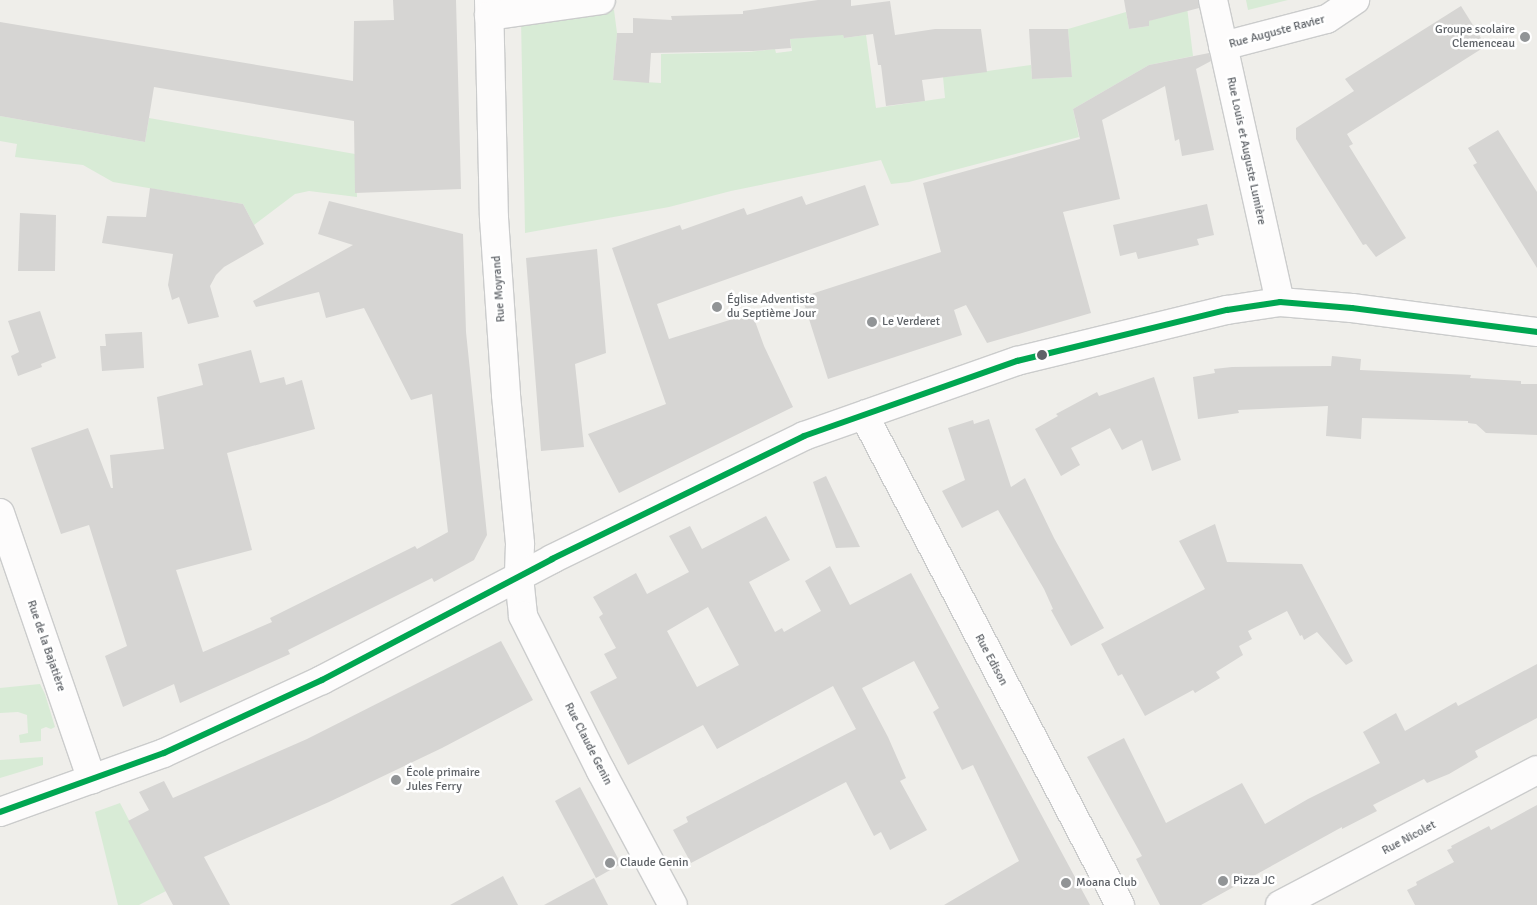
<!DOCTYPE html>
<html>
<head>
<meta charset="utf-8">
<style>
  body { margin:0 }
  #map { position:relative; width:1537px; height:905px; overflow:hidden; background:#efeeea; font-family:Signika,sans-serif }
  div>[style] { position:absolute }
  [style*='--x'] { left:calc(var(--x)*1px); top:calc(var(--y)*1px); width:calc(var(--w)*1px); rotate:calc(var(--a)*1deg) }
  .green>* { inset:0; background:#d8ebd6 }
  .building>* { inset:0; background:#d6d5d3 }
  .roads { filter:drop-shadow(1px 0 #cbcccc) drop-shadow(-1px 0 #cbcccc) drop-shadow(0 1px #cbcccc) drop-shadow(0 -1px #cbcccc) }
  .street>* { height:28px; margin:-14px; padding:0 14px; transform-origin:14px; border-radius:14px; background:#fdfcfc }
  .secondary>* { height:28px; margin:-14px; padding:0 14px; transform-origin:14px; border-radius:14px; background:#fdfcfc }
  .bus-1>* { height:6px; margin:-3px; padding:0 3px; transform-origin:3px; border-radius:3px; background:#00a651 }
  .dots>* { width:14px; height:14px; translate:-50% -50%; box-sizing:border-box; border:2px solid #fff; border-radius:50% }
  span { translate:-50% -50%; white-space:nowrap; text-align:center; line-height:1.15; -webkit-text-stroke:5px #fff; paint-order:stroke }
  .poi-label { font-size:12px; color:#5f6368 }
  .right { translate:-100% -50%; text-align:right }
  .left { translate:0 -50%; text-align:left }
  .street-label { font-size:12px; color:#5f6368 }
</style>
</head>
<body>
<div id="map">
  <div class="green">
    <div style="clip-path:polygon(1246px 0,1288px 0,1248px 10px)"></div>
    <div style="clip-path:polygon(1187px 7px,1193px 56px,1149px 65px,1073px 109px,1079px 137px,909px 182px,891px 184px,881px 160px,731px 191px,669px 207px,525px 233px,521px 19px,614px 10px,617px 33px,613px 80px,661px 83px,661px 54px,749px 52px,775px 49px,776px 53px,792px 51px,790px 39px,843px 34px,844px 38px,866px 35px,876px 108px,945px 98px,943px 77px,952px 76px,1031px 65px,1032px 79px,1072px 77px,1068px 29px,1126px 12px,1129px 29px,1149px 26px,1149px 21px)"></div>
    <div style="clip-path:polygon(0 116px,145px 142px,149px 118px,355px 154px,357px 197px,309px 191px,295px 194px,254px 225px,243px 204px,113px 182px,83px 165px,15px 157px,17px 144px,0 141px)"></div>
    <div style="clip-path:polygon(40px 684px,45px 694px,55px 727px,51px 729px,46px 727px,41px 729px,41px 741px,20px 743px,19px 735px,28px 733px,27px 715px,18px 712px,0 713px,0 688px)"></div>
    <div style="clip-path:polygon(43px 757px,43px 765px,0 778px,0 760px)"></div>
    <div style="clip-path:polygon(120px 803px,166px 891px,139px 905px,118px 905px,95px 812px)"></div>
  </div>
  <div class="building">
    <div style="clip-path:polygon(393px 0,456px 0,461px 189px,355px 193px,354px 121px,154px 87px,145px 142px,0 116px,0 22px,353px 81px,354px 21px,394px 20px)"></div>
    <div style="clip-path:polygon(818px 0,851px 0,851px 6px,890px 1px,895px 35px,935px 29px,981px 29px,987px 72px,922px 80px,925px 101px,886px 106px,881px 65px,878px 65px,873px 34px,844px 38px,843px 35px,790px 39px,791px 48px,753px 51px,651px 53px,649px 83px,613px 80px,617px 33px,633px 33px,633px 18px,672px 20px,671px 16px,743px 14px,743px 11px)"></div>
    <div style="clip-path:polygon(1124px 0,1198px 0,1199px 8px,1149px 21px,1149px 26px,1129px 29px)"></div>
    <div style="clip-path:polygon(1461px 6px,1486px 46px,1347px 134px,1353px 144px,1349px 146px,1406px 238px,1376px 257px,1366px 244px,1363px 245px,1323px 182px,1296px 139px,1296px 128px,1354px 91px,1345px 79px)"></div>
    <div style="clip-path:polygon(1029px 29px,1068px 29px,1072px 77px,1032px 79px)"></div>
    <div style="clip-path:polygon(1209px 53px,1211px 61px,1196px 69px,1214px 150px,1182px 156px,1179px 139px,1175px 141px,1165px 86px,1102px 120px,1120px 199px,1063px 212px,1091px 313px,987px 343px,966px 305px,954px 310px,962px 335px,828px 379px,802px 297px,941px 252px,923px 183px,1080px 139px,1073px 109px,1149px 65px)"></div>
    <div style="clip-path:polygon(1498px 130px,1537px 192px,1537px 268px,1473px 165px,1477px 163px,1468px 148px)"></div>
    <div style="clip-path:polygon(865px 185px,879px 225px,657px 304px,669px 339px,752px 313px,764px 346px,793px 407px,619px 493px,588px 434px,666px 404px,612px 248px,680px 225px,682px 230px,744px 208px,747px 215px,802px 196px,806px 205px)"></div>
    <div style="clip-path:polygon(150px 188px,243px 204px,264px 244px,224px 267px,216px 275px,210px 286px,219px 317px,188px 324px,179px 297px,172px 300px,168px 285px,173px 254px,102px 243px,107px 216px,146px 217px)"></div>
    <div style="clip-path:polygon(329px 201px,463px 234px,466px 332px,487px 535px,474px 560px,434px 582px,432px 578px,288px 650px,290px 654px,180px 703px,174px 684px,123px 707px,105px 656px,127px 646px,89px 525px,61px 534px,31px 448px,88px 428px,111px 488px,113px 488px,110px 455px,164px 449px,157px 397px,203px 385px,198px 364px,251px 350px,260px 383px,284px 377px,286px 385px,302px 380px,315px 429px,227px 453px,252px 550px,176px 570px,203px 652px,272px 622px,270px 618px,415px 546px,417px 549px,448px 532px,432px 394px,411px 400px,364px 308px,326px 318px,319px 292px,256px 307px,253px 301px,353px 245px,318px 234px)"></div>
    <div style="clip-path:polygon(1207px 204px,1214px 235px,1197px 239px,1199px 245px,1138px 259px,1136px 252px,1120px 256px,1113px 225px)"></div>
    <div style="clip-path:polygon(20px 213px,56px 215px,55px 271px,18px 271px)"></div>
    <div style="clip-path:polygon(597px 249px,606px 353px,575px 364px,584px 447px,541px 451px,526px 258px)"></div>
    <div style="clip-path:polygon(40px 311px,56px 358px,41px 364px,42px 367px,18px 376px,11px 356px,19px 352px,8px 321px)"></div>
    <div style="clip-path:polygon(142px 332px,144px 368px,102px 371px,100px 346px,106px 346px,105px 334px)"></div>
    <div style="clip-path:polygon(1332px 356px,1361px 359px,1360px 370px,1471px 375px,1470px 378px,1521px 381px,1521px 384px,1537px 384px,1537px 435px,1486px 433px,1476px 424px,1468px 423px,1468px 421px,1362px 418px,1361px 439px,1326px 436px,1328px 406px,1238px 410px,1239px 413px,1198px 419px,1193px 377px,1215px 373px,1214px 369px,1232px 367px,1331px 366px)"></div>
    <div style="clip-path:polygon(1154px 377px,1181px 460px,1152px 471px,1142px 440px,1122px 450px,1110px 428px,1071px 448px,1080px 465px,1061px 476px,1035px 429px,1058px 416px,1056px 414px,1097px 392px,1099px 396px)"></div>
    <div style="clip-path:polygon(989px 419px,1011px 487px,1025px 478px,1054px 538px,1104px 628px,1071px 646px,1051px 610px,1053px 609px,1044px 589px,998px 510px,962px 528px,942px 491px,965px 480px,948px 428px,973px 420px,974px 424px)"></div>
    <div style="clip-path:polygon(826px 476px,860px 547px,836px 548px,813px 482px)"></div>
    <div style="clip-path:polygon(evenodd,766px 516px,790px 560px,749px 582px,775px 632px,782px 628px,784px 632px,821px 611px,805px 581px,830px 566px,850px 605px,911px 573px,1090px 905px,944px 905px,1019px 861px,973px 765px,962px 770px,933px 712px,939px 708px,914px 661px,862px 688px,888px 737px,906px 778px,900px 781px,927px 830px,890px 850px,881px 832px,874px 836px,846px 782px,691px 863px,673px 830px,688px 822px,686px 817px,856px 729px,833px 686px,717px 749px,703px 725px,628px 765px,590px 692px,617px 678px,604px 654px,616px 648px,599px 617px,603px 614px,593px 597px,636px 573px,647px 594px,689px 572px,669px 536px,690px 526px,702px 549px,766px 516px,708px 607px,739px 665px,697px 687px,667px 631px,708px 607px)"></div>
    <div style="clip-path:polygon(1215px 524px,1227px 562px,1302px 564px,1353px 661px,1346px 665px,1317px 632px,1304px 640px,1302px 635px,1300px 636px,1287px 611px,1248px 631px,1252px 639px,1239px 646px,1243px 655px,1216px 672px,1220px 678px,1195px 693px,1193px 690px,1145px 716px,1122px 674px,1118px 676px,1101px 644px,1205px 589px,1179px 541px)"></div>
    <div style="clip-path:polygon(501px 641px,533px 700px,442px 748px,329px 802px,204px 857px,230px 905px,173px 905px,128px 821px,149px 810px,139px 792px,164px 781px,173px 798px,307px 739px)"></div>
    <div style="clip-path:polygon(1537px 664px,1537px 718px,1475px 751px,1478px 757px,1449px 774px,1427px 783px,1424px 779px,1373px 805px,1377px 811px,1342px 829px,1342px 827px,1201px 905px,1160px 905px,1136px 859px,1142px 856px,1087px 757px,1124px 738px,1166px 823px,1242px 783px,1265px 824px,1308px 799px,1380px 763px,1363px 732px,1396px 713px,1405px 731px,1456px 702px,1458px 706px)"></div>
    <div style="clip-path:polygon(580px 787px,621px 864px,596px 878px,555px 801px)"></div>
    <div style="clip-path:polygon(1537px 805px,1537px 905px,1415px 905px,1407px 890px,1417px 885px,1416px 882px,1454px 862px,1447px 850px,1452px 848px,1451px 846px,1489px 826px,1491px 830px)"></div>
    <div style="clip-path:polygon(503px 876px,518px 905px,450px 905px)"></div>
    <div style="clip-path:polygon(594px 878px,608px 905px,544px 905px)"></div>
  </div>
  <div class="roads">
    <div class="street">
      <div style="--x:489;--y:0;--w:218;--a:88.7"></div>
      <div style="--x:494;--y:218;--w:177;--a:86.1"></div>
      <div style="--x:506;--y:395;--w:150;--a:84.6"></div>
      <div style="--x:520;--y:544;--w:33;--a:92"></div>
      <div style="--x:519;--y:577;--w:39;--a:84"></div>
      <div style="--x:523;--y:616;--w:174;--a:63.3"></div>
      <div style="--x:601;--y:771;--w:152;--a:61.8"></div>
      <div style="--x:1213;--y:0;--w:309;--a:77.5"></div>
      <div style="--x:489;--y:16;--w:113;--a:-8.1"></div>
      <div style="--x:1223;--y:46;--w:107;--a:-14.6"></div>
      <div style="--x:1327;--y:19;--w:34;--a:-34"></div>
      <div style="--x:864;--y:415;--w:553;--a:62.42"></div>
      <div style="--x:0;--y:513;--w:282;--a:71"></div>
      <div style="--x:1280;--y:905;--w:290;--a:-27.7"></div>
    </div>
    <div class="secondary">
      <div style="--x:0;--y:812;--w:174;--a:-19.8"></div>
      <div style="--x:164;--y:753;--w:174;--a:-24.8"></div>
      <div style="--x:322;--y:680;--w:260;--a:-27.7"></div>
      <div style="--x:552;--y:559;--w:280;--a:-26"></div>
      <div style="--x:804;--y:436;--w:226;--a:-19.4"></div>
      <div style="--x:1017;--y:361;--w:216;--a:-13.7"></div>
      <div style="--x:1227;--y:310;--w:54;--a:-8.6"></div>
      <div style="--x:1280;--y:302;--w:72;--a:4.8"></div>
      <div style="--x:1352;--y:308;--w:187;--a:7.4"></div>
    </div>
  </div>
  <div class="bus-1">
    <div style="--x:0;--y:812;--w:174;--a:-19.8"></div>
    <div style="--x:164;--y:753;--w:174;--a:-24.8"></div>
    <div style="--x:322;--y:680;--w:260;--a:-27.7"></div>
    <div style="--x:552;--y:559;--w:280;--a:-26"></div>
    <div style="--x:804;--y:436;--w:226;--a:-19.4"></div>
    <div style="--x:1017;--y:361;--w:216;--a:-13.7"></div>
    <div style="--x:1227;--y:310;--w:54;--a:-8.6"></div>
    <div style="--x:1280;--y:302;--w:72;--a:4.8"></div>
    <div style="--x:1352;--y:308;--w:187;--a:7.4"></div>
  </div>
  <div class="dots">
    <div style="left:1525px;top:37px;background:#919496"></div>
    <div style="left:717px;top:307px;background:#919496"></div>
    <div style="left:872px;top:322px;background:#919496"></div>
    <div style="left:1042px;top:355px;background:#5f6368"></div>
    <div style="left:396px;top:780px;background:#919496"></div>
    <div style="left:610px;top:863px;background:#919496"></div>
    <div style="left:1223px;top:881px;background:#919496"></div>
    <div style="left:1066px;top:883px;background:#919496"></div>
  </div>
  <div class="poi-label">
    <span class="right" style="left:1515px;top:37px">Groupe scolaire<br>Clemenceau</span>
    <span class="left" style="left:727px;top:307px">Église Adventiste<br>du Septième Jour</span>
    <span class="left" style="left:882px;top:322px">Le Verderet</span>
    <span class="left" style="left:406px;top:780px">École primaire<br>Jules Ferry</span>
    <span class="left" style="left:620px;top:863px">Claude Genin</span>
    <span class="left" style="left:1233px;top:881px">Pizza JC</span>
    <span class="left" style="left:1076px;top:883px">Moana Club</span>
  </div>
  <div class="street-label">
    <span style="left:1277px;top:32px;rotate:-15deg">Rue Auguste Ravier</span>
    <span style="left:1246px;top:151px;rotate:78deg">Rue Louis et Auguste Lumière</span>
    <span style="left:499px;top:289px;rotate:-94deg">Rue Moyrand</span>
    <span style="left:46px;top:646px;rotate:71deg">Rue de la Bajatière</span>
    <span style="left:991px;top:660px;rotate:62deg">Rue Edison</span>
    <span style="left:588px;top:744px;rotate:63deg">Rue Claude Genin</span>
    <span style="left:1409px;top:838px;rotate:-28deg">Rue Nicolet</span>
  </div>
</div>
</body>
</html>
